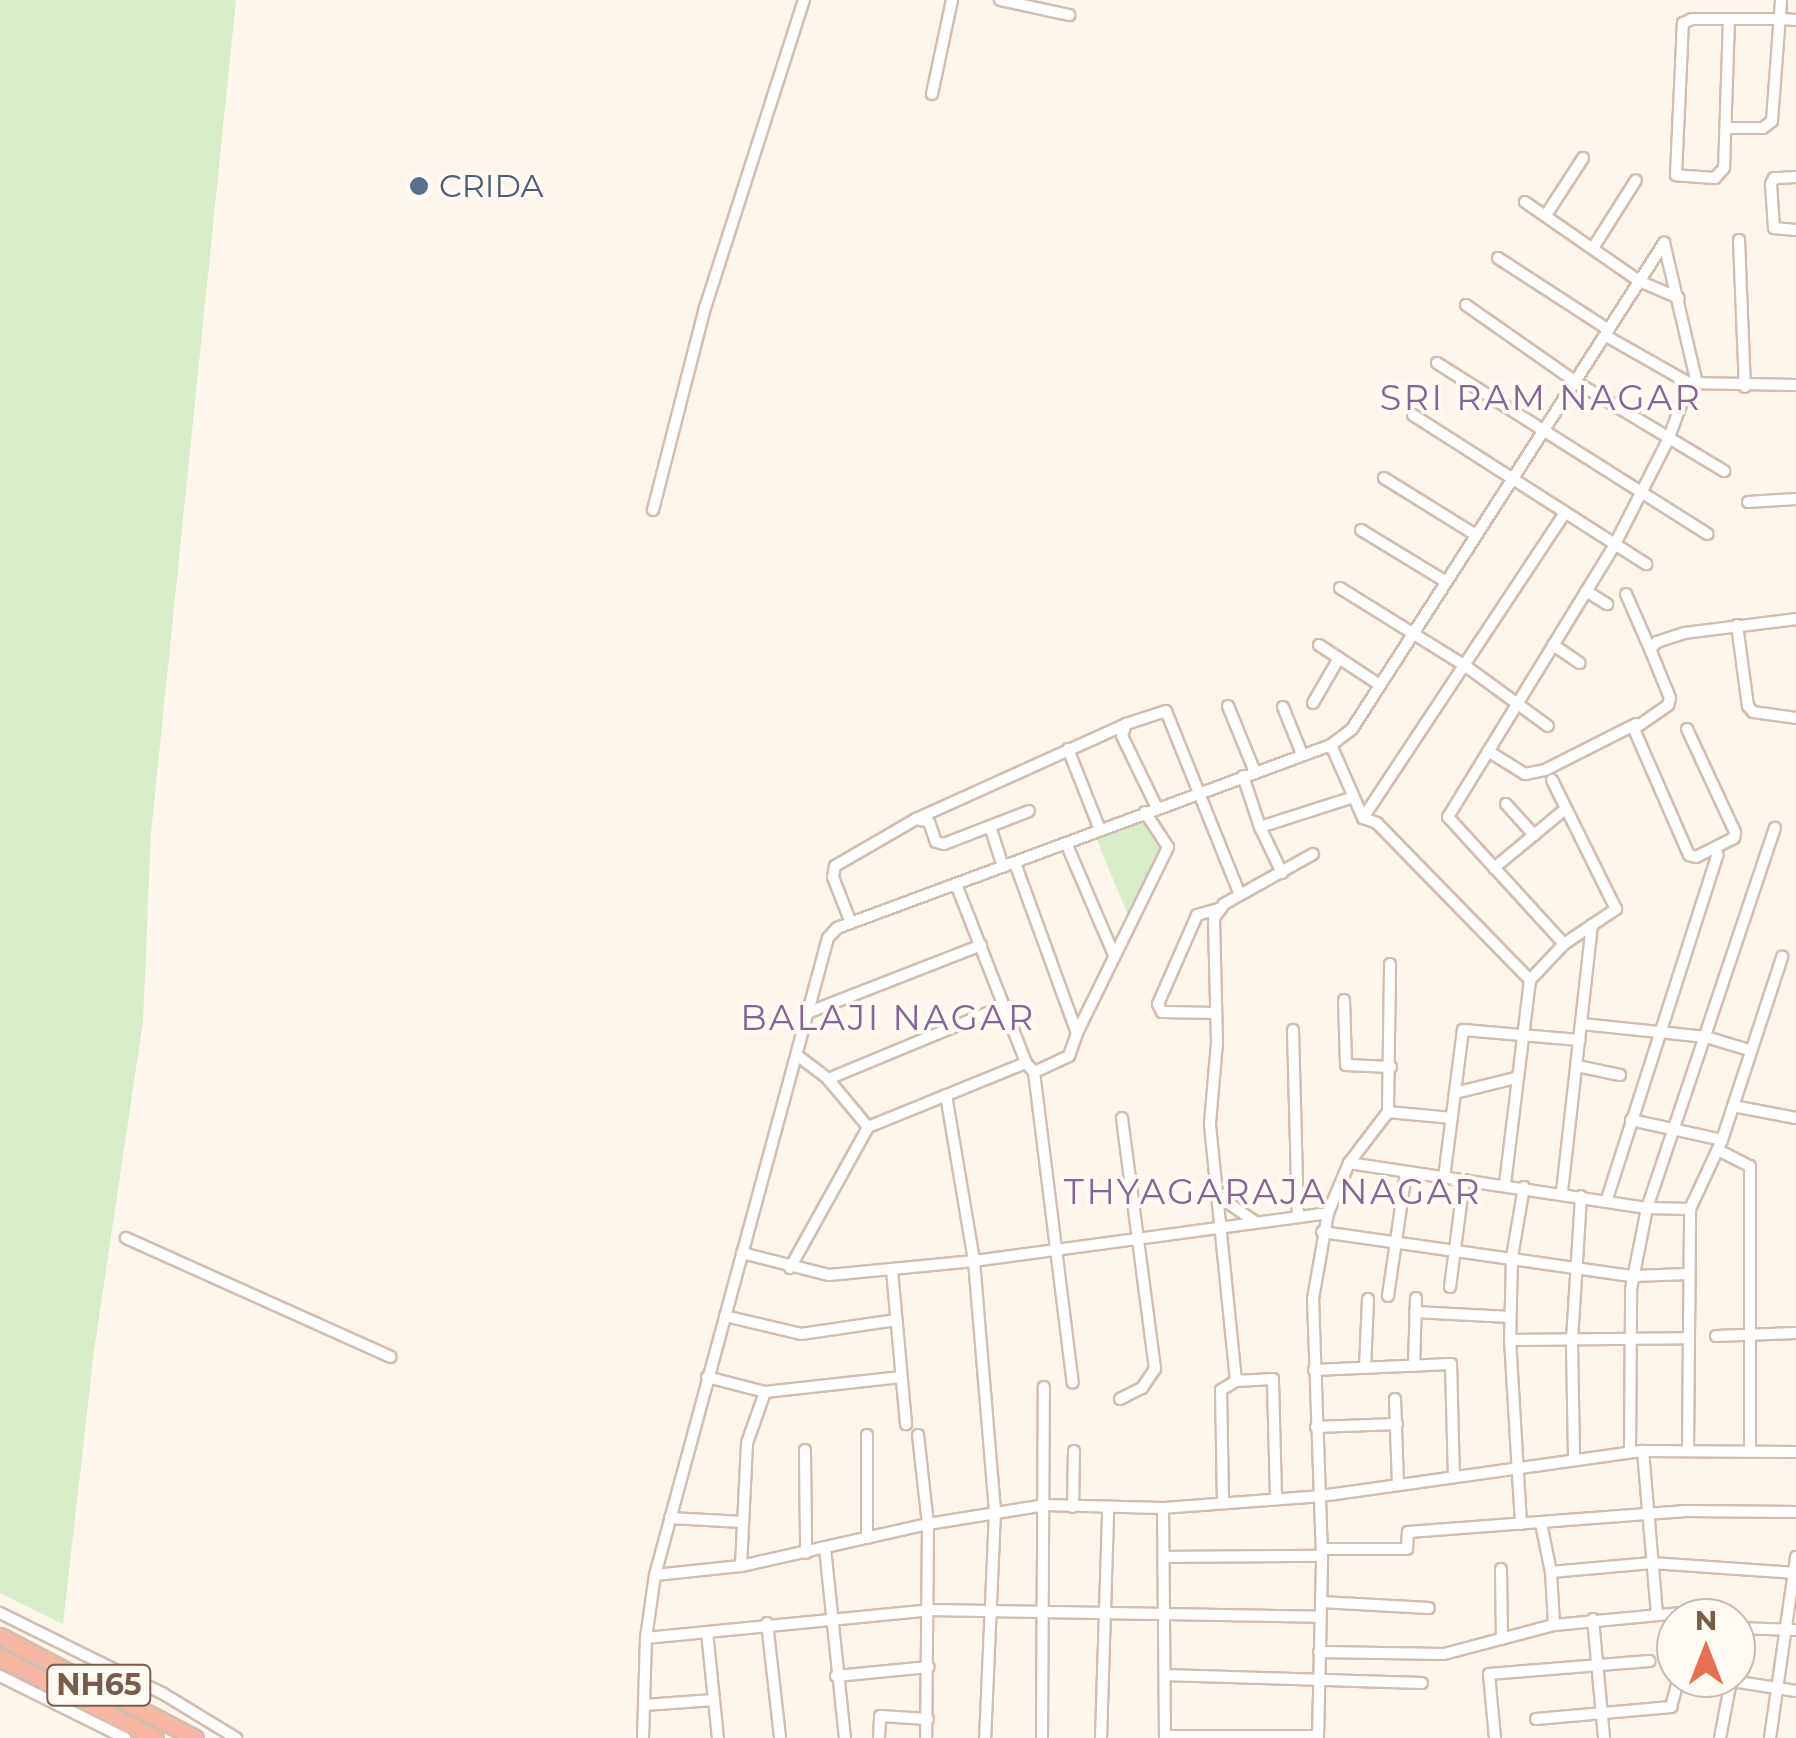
<!DOCTYPE html>
<html>
<head>
<meta charset="utf-8">
<style>
  body { margin:0 }
  #map { position:relative; width:1796px; height:1738px; overflow:hidden; background:#fdf6ec; font-family:Montserrat,sans-serif }
  div>[style] { position:absolute }
  [style*='--x'] { left:calc(var(--x)*1px); top:calc(var(--y)*1px); width:calc(var(--w)*1px); rotate:calc(var(--a)*1deg) }
  .green>* { inset:0; background:#d8ecc9 }
  .roads { filter:drop-shadow(2px 0 #d1beb0) drop-shadow(-2px 0 #d1beb0) drop-shadow(0 2px #d1beb0) drop-shadow(0 -2px #d1beb0) }
  .minor>* { height:10px; margin:-5px; padding:0 5px; transform-origin:5px; border-radius:5px; background:#fff }
  .highway>* { height:15px; margin:-7.5px; padding:0 7.5px; transform-origin:7.5px; border-radius:7.5px; background:#f7b7a3 }
  .dots>* { width:28px; height:28px; translate:-50% -50%; box-sizing:border-box; border:5px solid #fffaf3; border-radius:50% }
  span { translate:-50% -50%; white-space:nowrap; text-align:center; line-height:1.15; -webkit-text-stroke:8px #fffaf3; paint-order:stroke }
  .shield-label span { padding:2px 8px; background:#fffaf3; border:2px solid; border-radius:8px; -webkit-text-stroke-width:0 }
  .shield-label { font-size:30px; color:#7a5c4d; font-weight:700 }
  .service-label { font-size:32px; color:#4e5e75 }
  .left { translate:0 -50%; text-align:left }
  .neighbourhood-label { font-size:35px; color:#846695; letter-spacing:2.5px }
  .north { position:absolute; left:1656px; top:1598px; width:100px; height:100px; box-sizing:border-box; background:#fffaf3; border:2px solid #cabbb1; border-radius:50%; rotate:0deg; font-size:28px; font-weight:700; line-height:40px; text-align:center; color:#7a5c4d }
  .north::after { content:''; display:block; margin:auto; width:35px; height:45px; background:#e76f51; clip-path:polygon(50% 0,100% 100%,50% 72%,0 100%) }
</style>
</head>
<body>
<div id="map">
  <div class="green">
    <div style="clip-path:polygon(0 0,236px 0,151px 833px,143px 1021px,94px 1351px,63px 1624px,0 1593px)"></div>
    <div style="clip-path:polygon(1146px 819px,1163px 845px,1128px 915px,1096px 838px)"></div>
  </div>
  <div class="roads">
    <div class="minor">
      <div style="--x:1000;--y:0;--w:71;--a:12.3"></div>
      <div style="--x:1729;--y:19;--w:149;--a:91.9"></div>
      <div style="--x:1724;--y:168;--w:13;--a:132"></div>
      <div style="--x:1715;--y:178;--w:39;--a:-176"></div>
      <div style="--x:1676;--y:175;--w:152;--a:-87.4"></div>
      <div style="--x:1683;--y:23;--w:10;--a:-24"></div>
      <div style="--x:1692;--y:19;--w:90;--a:0"></div>
      <div style="--x:1782;--y:19;--w:14;--a:4"></div>
      <div style="--x:932;--y:94;--w:96;--a:-78"></div>
      <div style="--x:1727;--y:128;--w:36;--a:0"></div>
      <div style="--x:1763;--y:128;--w:11;--a:-38"></div>
      <div style="--x:1772;--y:121;--w:121;--a:-85.7"></div>
      <div style="--x:1796;--y:177;--w:22;--a:177"></div>
      <div style="--x:1774;--y:178;--w:7;--a:117"></div>
      <div style="--x:1771;--y:184;--w:44;--a:86.1"></div>
      <div style="--x:1774;--y:228;--w:22;--a:5"></div>
      <div style="--x:1525;--y:202;--w:139;--a:34.7"></div>
      <div style="--x:1639;--y:281;--w:43;--a:23"></div>
      <div style="--x:1546;--y:215;--w:68;--a:-57"></div>
      <div style="--x:1739;--y:240;--w:147;--a:87.7"></div>
      <div style="--x:1664;--y:243;--w:145;--a:76.8"></div>
      <div style="--x:1593;--y:248;--w:80;--a:-57.7"></div>
      <div style="--x:1498;--y:258;--w:132;--a:33"></div>
      <div style="--x:1466;--y:305;--w:134;--a:35"></div>
      <div style="--x:1576;--y:382;--w:173;--a:31"></div>
      <div style="--x:1606;--y:336;--w:95;--a:29.5"></div>
      <div style="--x:1689;--y:383;--w:107;--a:1.1"></div>
      <div style="--x:1437;--y:363;--w:320;--a:32.3"></div>
      <div style="--x:1413;--y:415;--w:277;--a:32.6"></div>
      <div style="--x:1384;--y:478;--w:108;--a:31.8"></div>
      <div style="--x:1748;--y:502;--w:48;--a:-3.6"></div>
      <div style="--x:653;--y:510;--w:209;--a:-75.6"></div>
      <div style="--x:705;--y:308;--w:324;--a:-72.2"></div>
      <div style="--x:1361;--y:530;--w:98;--a:31.3"></div>
      <div style="--x:1340;--y:588;--w:150;--a:31.9"></div>
      <div style="--x:1467;--y:667;--w:100;--a:36.1"></div>
      <div style="--x:1586;--y:591;--w:25;--a:32"></div>
      <div style="--x:1626;--y:594;--w:60;--a:66.4"></div>
      <div style="--x:1737;--y:625;--w:82;--a:82.3"></div>
      <div style="--x:1748;--y:706;--w:8;--a:50"></div>
      <div style="--x:1753;--y:712;--w:43;--a:7.9"></div>
      <div style="--x:1319;--y:645;--w:73;--a:33.3"></div>
      <div style="--x:1553;--y:645;--w:32;--a:34"></div>
      <div style="--x:1313;--y:703;--w:52;--a:-60"></div>
      <div style="--x:1228;--y:706;--w:71;--a:67.8"></div>
      <div style="--x:1283;--y:707;--w:51;--a:68"></div>
      <div style="--x:1687;--y:729;--w:114;--a:65"></div>
      <div style="--x:1735;--y:832;--w:6;--a:99"></div>
      <div style="--x:1734;--y:838;--w:42;--a:153.4"></div>
      <div style="--x:1696;--y:857;--w:7;--a:-164"></div>
      <div style="--x:1689;--y:855;--w:137;--a:-113.6"></div>
      <div style="--x:1634;--y:729;--w:42;--a:-35.2"></div>
      <div style="--x:1668;--y:705;--w:7;--a:-74"></div>
      <div style="--x:1670;--y:698;--w:53;--a:-112.2"></div>
      <div style="--x:1650;--y:649;--w:10;--a:-45"></div>
      <div style="--x:1657;--y:642;--w:28;--a:-18"></div>
      <div style="--x:1684;--y:633;--w:113;--a:-7.1"></div>
      <div style="--x:1331;--y:745;--w:80;--a:66.3"></div>
      <div style="--x:1068;--y:749;--w:87;--a:68.4"></div>
      <div style="--x:1488;--y:751;--w:44;--a:31.9"></div>
      <div style="--x:1525;--y:774;--w:20;--a:-11"></div>
      <div style="--x:1545;--y:770;--w:102;--a:-26.8"></div>
      <div style="--x:1243;--y:776;--w:54;--a:71.6"></div>
      <div style="--x:1260;--y:827;--w:51;--a:64.4"></div>
      <div style="--x:1506;--y:804;--w:42;--a:47.9"></div>
      <div style="--x:1157;--y:808;--w:80;--a:-115.9"></div>
      <div style="--x:1122;--y:736;--w:13;--a:-72"></div>
      <div style="--x:1126;--y:724;--w:42;--a:-18"></div>
      <div style="--x:1166;--y:711;--w:198;--a:68.1"></div>
      <div style="--x:916;--y:819;--w:230;--a:-24.3"></div>
      <div style="--x:990;--y:826;--w:43;--a:72.4"></div>
      <div style="--x:1260;--y:827;--w:96;--a:-17.7"></div>
      <div style="--x:1066;--y:843;--w:122;--a:66.8"></div>
      <div style="--x:1015;--y:863;--w:181;--a:70"></div>
      <div style="--x:1077;--y:1033;--w:24;--a:109"></div>
      <div style="--x:1069;--y:1056;--w:38;--a:155"></div>
      <div style="--x:1494;--y:868;--w:91;--a:-39.6"></div>
      <div style="--x:956;--y:884;--w:192;--a:68.6"></div>
      <div style="--x:1026;--y:1063;--w:12;--a:48"></div>
      <div style="--x:1034;--y:1072;--w:313;--a:82.9"></div>
      <div style="--x:851;--y:923;--w:49;--a:-111.4"></div>
      <div style="--x:833;--y:877;--w:11;--a:-80"></div>
      <div style="--x:835;--y:866;--w:94;--a:-30.1"></div>
      <div style="--x:916;--y:819;--w:13;--a:13"></div>
      <div style="--x:929;--y:822;--w:21;--a:71"></div>
      <div style="--x:936;--y:842;--w:8;--a:14"></div>
      <div style="--x:944;--y:844;--w:91;--a:-21.2"></div>
      <div style="--x:1564;--y:944;--w:172;--a:-132.4"></div>
      <div style="--x:1448;--y:817;--w:320;--a:-58.5"></div>
      <div style="--x:1615;--y:544;--w:117;--a:-63"></div>
      <div style="--x:1668;--y:440;--w:61;--a:-69.8"></div>
      <div style="--x:1530;--y:980;--w:219;--a:-134.3"></div>
      <div style="--x:1377;--y:823;--w:15;--a:-160"></div>
      <div style="--x:1363;--y:818;--w:366;--a:-56.5"></div>
      <div style="--x:1344;--y:1000;--w:65;--a:88.2"></div>
      <div style="--x:1346;--y:1065;--w:45;--a:2.5"></div>
      <div style="--x:807;--y:1013;--w:187;--a:-21.3"></div>
      <div style="--x:1214;--y:1013;--w:52;--a:-178.9"></div>
      <div style="--x:1162;--y:1012;--w:9;--a:-117"></div>
      <div style="--x:1158;--y:1004;--w:97;--a:-66.3"></div>
      <div style="--x:1197;--y:915;--w:22;--a:-16"></div>
      <div style="--x:1582;--y:1024;--w:125;--a:6"></div>
      <div style="--x:1706;--y:1037;--w:45;--a:16.8"></div>
      <div style="--x:1293;--y:1030;--w:186;--a:88.5"></div>
      <div style="--x:1077;--y:1033;--w:207;--a:-63.9"></div>
      <div style="--x:1168;--y:847;--w:42;--a:-123.3"></div>
      <div style="--x:798;--y:1056;--w:38;--a:37"></div>
      <div style="--x:828;--y:1079;--w:191;--a:-22.5"></div>
      <div style="--x:1577;--y:1066;--w:44;--a:11.8"></div>
      <div style="--x:828;--y:1079;--w:62;--a:50.2"></div>
      <div style="--x:1455;--y:1093;--w:62;--a:-14"></div>
      <div style="--x:946;--y:1095;--w:168;--a:80.4"></div>
      <div style="--x:974;--y:1261;--w:252;--a:85.2"></div>
      <div style="--x:995;--y:1512;--w:226;--a:92.5"></div>
      <div style="--x:1733;--y:1106;--w:64;--a:10.8"></div>
      <div style="--x:1388;--y:1112;--w:64;--a:5.4"></div>
      <div style="--x:1631;--y:1120;--w:93;--a:12.4"></div>
      <div style="--x:1718;--y:1150;--w:36;--a:27"></div>
      <div style="--x:1750;--y:1166;--w:285;--a:90"></div>
      <div style="--x:1349;--y:1163;--w:301;--a:8.6"></div>
      <div style="--x:1647;--y:1208;--w:43;--a:1.3"></div>
      <div style="--x:1444;--y:1178;--w:149;--a:-82.7"></div>
      <div style="--x:1463;--y:1030;--w:117;--a:4.9"></div>
      <div style="--x:1505;--y:1184;--w:206;--a:-83"></div>
      <div style="--x:1530;--y:980;--w:50;--a:-46.6"></div>
      <div style="--x:1564;--y:944;--w:63;--a:-33.9"></div>
      <div style="--x:1616;--y:909;--w:144;--a:-116.4"></div>
      <div style="--x:1562;--y:1192;--w:269;--a:-83.6"></div>
      <div style="--x:1217;--y:1195;--w:45;--a:35.1"></div>
      <div style="--x:1607;--y:1199;--w:362;--a:-72.2"></div>
      <div style="--x:1322;--y:1232;--w:314;--a:8.1"></div>
      <div style="--x:1633;--y:1276;--w:54;--a:-2.1"></div>
      <div style="--x:126;--y:1238;--w:290;--a:24.2"></div>
      <div style="--x:742;--y:1253;--w:90;--a:14.2"></div>
      <div style="--x:829;--y:1275;--w:146;--a:-5.5"></div>
      <div style="--x:974;--y:1261;--w:357;--a:-7.7"></div>
      <div style="--x:790;--y:1268;--w:161;--a:-61"></div>
      <div style="--x:868;--y:1127;--w:170;--a:-22.1"></div>
      <div style="--x:892;--y:1270;--w:155;--a:84.8"></div>
      <div style="--x:1450;--y:1287;--w:108;--a:-82.5"></div>
      <div style="--x:1388;--y:1296;--w:125;--a:-81.7"></div>
      <div style="--x:1415;--y:1312;--w:95;--a:3"></div>
      <div style="--x:725;--y:1316;--w:78;--a:13.3"></div>
      <div style="--x:801;--y:1334;--w:96;--a:-8.4"></div>
      <div style="--x:1716;--y:1336;--w:80;--a:-2.1"></div>
      <div style="--x:1510;--y:1340;--w:178;--a:-0.6"></div>
      <div style="--x:1414;--y:1366;--w:68;--a:-88.3"></div>
      <div style="--x:1365;--y:1368;--w:69;--a:-87.5"></div>
      <div style="--x:1314;--y:1370;--w:137;--a:-2.5"></div>
      <div style="--x:1451;--y:1364;--w:111;--a:88.5"></div>
      <div style="--x:707;--y:1377;--w:60;--a:14.5"></div>
      <div style="--x:765;--y:1392;--w:137;--a:-6.3"></div>
      <div style="--x:1120;--y:1399;--w:25;--a:-27"></div>
      <div style="--x:1142;--y:1388;--w:23;--a:-56"></div>
      <div style="--x:1155;--y:1369;--w:253;--a:-97.5"></div>
      <div style="--x:1395;--y:1399;--w:86;--a:88"></div>
      <div style="--x:1316;--y:1427;--w:81;--a:-2.1"></div>
      <div style="--x:867;--y:1435;--w:103;--a:90"></div>
      <div style="--x:918;--y:1435;--w:90;--a:83.6"></div>
      <div style="--x:928;--y:1524;--w:214;--a:90.5"></div>
      <div style="--x:805;--y:1450;--w:103;--a:89.4"></div>
      <div style="--x:1688;--y:1450;--w:241;--a:-89.5"></div>
      <div style="--x:1690;--y:1209;--w:76;--a:-65.1"></div>
      <div style="--x:1722;--y:1140;--w:193;--a:-71.8"></div>
      <div style="--x:1643;--y:1451;--w:164;--a:85.1"></div>
      <div style="--x:1630;--y:1452;--w:163;--a:-89.6"></div>
      <div style="--x:1631;--y:1289;--w:83;--a:-78.8"></div>
      <div style="--x:1647;--y:1208;--w:401;--a:-71.4"></div>
      <div style="--x:1574;--y:1457;--w:117;--a:-91"></div>
      <div style="--x:1572;--y:1340;--w:144;--a:-86.4"></div>
      <div style="--x:1276;--y:1497;--w:118;--a:-91.5"></div>
      <div style="--x:1273;--y:1379;--w:37;--a:177"></div>
      <div style="--x:1236;--y:1381;--w:259;--a:-95.8"></div>
      <div style="--x:1210;--y:1123;--w:80;--a:-85"></div>
      <div style="--x:1217;--y:1043;--w:125;--a:-91.4"></div>
      <div style="--x:1214;--y:918;--w:17;--a:-54"></div>
      <div style="--x:1224;--y:904;--w:102;--a:-29.3"></div>
      <div style="--x:1223;--y:1502;--w:112;--a:-91"></div>
      <div style="--x:1221;--y:1390;--w:17;--a:-31"></div>
      <div style="--x:1073;--y:1507;--w:56;--a:-89"></div>
      <div style="--x:1163;--y:1508;--w:230;--a:89.5"></div>
      <div style="--x:670;--y:1518;--w:73;--a:3.1"></div>
      <div style="--x:1541;--y:1523;--w:50;--a:78.5"></div>
      <div style="--x:1521;--y:1524;--w:184;--a:-93.4"></div>
      <div style="--x:1510;--y:1340;--w:83;--a:-88.6"></div>
      <div style="--x:1512;--y:1257;--w:71;--a:-80.3"></div>
      <div style="--x:825;--y:1548;--w:191;--a:84"></div>
      <div style="--x:1322;--y:1549;--w:85;--a:0"></div>
      <div style="--x:1407;--y:1549;--w:17;--a:-87"></div>
      <div style="--x:1408;--y:1532;--w:279;--a:-4.3"></div>
      <div style="--x:1686;--y:1511;--w:110;--a:0.5"></div>
      <div style="--x:1164;--y:1557;--w:158;--a:-0.4"></div>
      <div style="--x:741;--y:1566;--w:123;--a:-87.2"></div>
      <div style="--x:747;--y:1443;--w:54;--a:-70.6"></div>
      <div style="--x:1501;--y:1569;--w:70;--a:89.2"></div>
      <div style="--x:655;--y:1575;--w:86;--a:-6"></div>
      <div style="--x:741;--y:1566;--w:192;--a:-12.7"></div>
      <div style="--x:928;--y:1524;--w:119;--a:-9.2"></div>
      <div style="--x:1045;--y:1505;--w:118;--a:1.5"></div>
      <div style="--x:1163;--y:1508;--w:158;--a:-4.3"></div>
      <div style="--x:1321;--y:1496;--w:325;--a:-8"></div>
      <div style="--x:1643;--y:1451;--w:153;--a:0.4"></div>
      <div style="--x:1321;--y:1602;--w:108;--a:3.2"></div>
      <div style="--x:0;--y:1613;--w:181;--a:26.3"></div>
      <div style="--x:162;--y:1693;--w:87;--a:31.3"></div>
      <div style="--x:1593;--y:1619;--w:120;--a:84.7"></div>
      <div style="--x:767;--y:1623;--w:115;--a:83.5"></div>
      <div style="--x:1554;--y:1625;--w:53;--a:-93.2"></div>
      <div style="--x:1551;--y:1572;--w:101;--a:-5.1"></div>
      <div style="--x:1652;--y:1563;--w:144;--a:4"></div>
      <div style="--x:1736;--y:1628;--w:60;--a:1.9"></div>
      <div style="--x:707;--y:1632;--w:107;--a:84.1"></div>
      <div style="--x:646;--y:1638;--w:285;--a:-5.6"></div>
      <div style="--x:930;--y:1610;--w:390;--a:1"></div>
      <div style="--x:1319;--y:1652;--w:125;--a:0.9"></div>
      <div style="--x:1444;--y:1654;--w:114;--a:-14.8"></div>
      <div style="--x:1554;--y:1625;--w:150;--a:-5.4"></div>
      <div style="--x:1165;--y:1675;--w:257;--a:1.8"></div>
      <div style="--x:0;--y:1676;--w:140;--a:26.4"></div>
      <div style="--x:836;--y:1676;--w:93;--a:-5.5"></div>
      <div style="--x:1713;--y:1678;--w:84;--a:8.9"></div>
      <div style="--x:644;--y:1705;--w:70;--a:-4.1"></div>
      <div style="--x:1536;--y:1719;--w:136;--a:-5.1"></div>
      <div style="--x:1671;--y:1707;--w:30;--a:-75"></div>
      <div style="--x:1165;--y:1736;--w:153;--a:0"></div>
      <div style="--x:643;--y:1738;--w:100;--a:-88.3"></div>
      <div style="--x:646;--y:1638;--w:64;--a:-81.9"></div>
      <div style="--x:655;--y:1575;--w:660;--a:-74.81"></div>
      <div style="--x:828;--y:938;--w:13;--a:-48"></div>
      <div style="--x:837;--y:928;--w:527;--a:-20.33"></div>
      <div style="--x:1331;--y:745;--w:26;--a:-37"></div>
      <div style="--x:1352;--y:729;--w:578;--a:-57.3"></div>
      <div style="--x:879;--y:1738;--w:22;--a:-87"></div>
      <div style="--x:880;--y:1716;--w:48;--a:3.6"></div>
      <div style="--x:1042;--y:1738;--w:351;--a:-89.7"></div>
      <div style="--x:1101;--y:1738;--w:229;--a:-88.2"></div>
      <div style="--x:1318;--y:1738;--w:182;--a:-88.7"></div>
      <div style="--x:1322;--y:1556;--w:257;--a:-92"></div>
      <div style="--x:1313;--y:1299;--w:87;--a:-80.1"></div>
      <div style="--x:1328;--y:1213;--w:54;--a:-67.2"></div>
      <div style="--x:1349;--y:1163;--w:64;--a:-52.6"></div>
      <div style="--x:1388;--y:1112;--w:148;--a:-89.2"></div>
      <div style="--x:1495;--y:1738;--w:64;--a:-95.4"></div>
      <div style="--x:1489;--y:1674;--w:161;--a:-4.6"></div>
      <div style="--x:1720;--y:1738;--w:58;--a:-79.1"></div>
      <div style="--x:1770;--y:1738;--w:183;--a:-81.8"></div>
    </div>
    <div class="highway">
      <div style="--x:0;--y:1636;--w:220;--a:27.6"></div>
      <div style="--x:0;--y:1657;--w:175;--a:27.6"></div>
    </div>
  </div>
  <div class="dots">
    <div style="left:419px;top:186px;background:#5c6f8a"></div>
  </div>
  <div class="shield-label">
    <span style="left:99px;top:1685px">NH65</span>
  </div>
  <div class="service-label">
    <span class="left" style="left:439px;top:186px">CRIDA</span>
  </div>
  <div class="neighbourhood-label">
    <span style="left:1541px;top:398px">SRI RAM NAGAR</span>
    <span style="left:888px;top:1018px">BALAJI NAGAR</span>
    <span style="left:1273px;top:1192px">THYAGARAJA NAGAR</span>
  </div>
  <div class="north">N</div>
</div>
</body>
</html>
